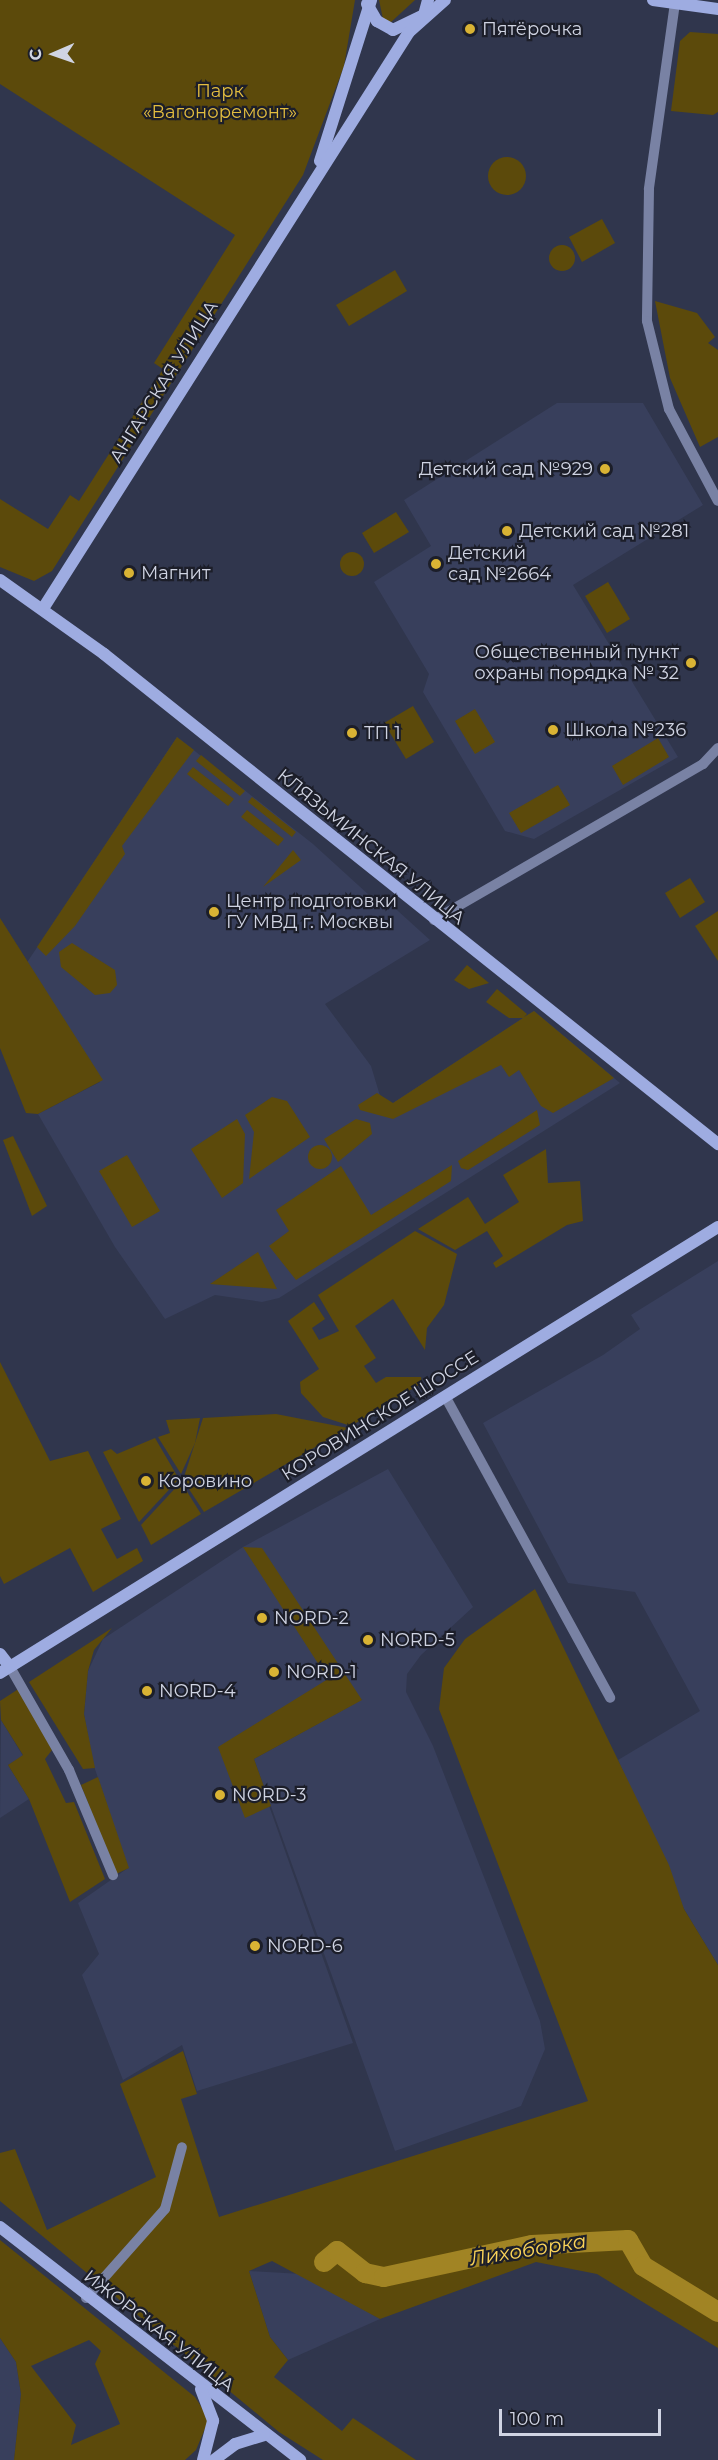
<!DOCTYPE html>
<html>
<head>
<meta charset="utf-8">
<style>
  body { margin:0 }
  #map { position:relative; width:718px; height:2460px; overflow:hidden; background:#30364d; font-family:Montserrat,sans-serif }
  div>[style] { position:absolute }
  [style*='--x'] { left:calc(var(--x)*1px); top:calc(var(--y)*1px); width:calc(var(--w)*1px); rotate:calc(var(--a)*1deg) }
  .built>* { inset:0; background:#383f5c }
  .green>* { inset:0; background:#5c4a0b }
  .round { border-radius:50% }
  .river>* { height:20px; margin:-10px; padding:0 10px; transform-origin:10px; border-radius:10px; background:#a18424 }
  .street>* { height:10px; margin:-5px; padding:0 5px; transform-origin:5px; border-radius:5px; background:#7982a4 }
  .secondary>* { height:12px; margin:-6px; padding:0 6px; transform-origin:6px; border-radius:6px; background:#9eace1 }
  .dots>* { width:16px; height:16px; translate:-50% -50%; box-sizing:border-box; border:3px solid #1c1e29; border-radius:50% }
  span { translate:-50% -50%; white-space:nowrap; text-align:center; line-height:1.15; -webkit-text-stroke:4.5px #1c1e29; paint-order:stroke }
  .poi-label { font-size:18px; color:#d0d4e3 }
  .left { translate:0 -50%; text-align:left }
  .right { translate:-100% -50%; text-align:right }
  .park-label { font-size:18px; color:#e3bd3f }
  .street-label { font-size:18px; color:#d0d4e3 }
  .water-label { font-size:20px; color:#fad359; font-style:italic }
  .north { position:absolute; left:24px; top:24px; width:60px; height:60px; -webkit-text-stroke:4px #1c1e29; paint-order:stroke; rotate:268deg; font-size:16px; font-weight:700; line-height:24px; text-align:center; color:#d0d4e3 }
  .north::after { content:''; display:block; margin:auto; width:21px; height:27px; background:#d0d4e3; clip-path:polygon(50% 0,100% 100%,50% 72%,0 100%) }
  .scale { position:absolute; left:499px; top:2409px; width:162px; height:27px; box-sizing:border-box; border:3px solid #d0d4e3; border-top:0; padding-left:8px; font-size:18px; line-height:21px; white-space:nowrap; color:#d0d4e3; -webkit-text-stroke:4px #1c1e29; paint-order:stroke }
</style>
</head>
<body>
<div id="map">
  <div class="built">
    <div style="clip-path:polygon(557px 403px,643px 403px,703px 505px,573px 585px,678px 757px,534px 839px,505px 831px,423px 692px,429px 674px,374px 582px,431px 546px,404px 500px)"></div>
    <div style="clip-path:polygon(177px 737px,313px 844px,380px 905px,387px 901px,430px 940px,325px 1004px,371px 1066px,381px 1099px,393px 1103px,534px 1011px,620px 1083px,279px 1298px,262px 1302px,215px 1295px,165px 1319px,115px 1247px,38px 1114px,100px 1082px,26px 964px)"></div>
    <div style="clip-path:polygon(718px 1261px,718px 1965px,684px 1909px,618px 1760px,700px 1711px,635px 1592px,568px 1583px,483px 1423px,603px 1355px,640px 1329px,631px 1315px)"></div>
    <div style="clip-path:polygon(388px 1469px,473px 1607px,421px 1655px,407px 1674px,406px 1692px,433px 1746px,540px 2021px,545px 2049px,521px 2106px,395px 2151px,254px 1759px,363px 1699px,244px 1735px,353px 2043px,197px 2091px,182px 2045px,123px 2080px,82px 1975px,99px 1954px,78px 1903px,128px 1868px,93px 1763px,84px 1714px,88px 1671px,103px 1639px,243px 1547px)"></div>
    <div style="clip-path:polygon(1px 1720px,23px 1756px,8px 1765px,29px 1799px,0 1818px)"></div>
    <div style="clip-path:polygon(249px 2271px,302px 2274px,380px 2319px,288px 2360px,270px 2337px)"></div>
    <div style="clip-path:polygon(0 2338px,16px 2362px,21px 2394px,14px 2460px,0 2460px)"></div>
  </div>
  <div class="green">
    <div style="clip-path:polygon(0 0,355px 0,344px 66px,303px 175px,52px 571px,34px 581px,0 567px,0 499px,48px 529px,70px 495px,79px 501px,163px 369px,154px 363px,235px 235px,0 84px)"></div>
    <div style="clip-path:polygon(379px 0,415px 0,390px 23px,383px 19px)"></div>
    <div style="clip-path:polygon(690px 32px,718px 34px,718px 112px,713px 115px,671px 111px,680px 41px)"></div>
    <div class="round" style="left:488px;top:157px;width:38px;height:38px"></div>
    <div style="clip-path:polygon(602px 219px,615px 243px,582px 262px,569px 237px)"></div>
    <div class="round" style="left:549px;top:245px;width:26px;height:26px"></div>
    <div style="clip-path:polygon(395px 270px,407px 291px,349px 326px,336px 305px)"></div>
    <div style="clip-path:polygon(655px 301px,697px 313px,715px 337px,708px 343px,718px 350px,718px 437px,700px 447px,670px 378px)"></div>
    <div style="clip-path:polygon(396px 512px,409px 532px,374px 553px,362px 533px)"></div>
    <div class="round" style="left:340px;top:552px;width:24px;height:24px"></div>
    <div style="clip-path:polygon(608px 582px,630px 619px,607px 633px,585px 596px)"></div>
    <div style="clip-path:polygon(413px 706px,434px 742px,406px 759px,384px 723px)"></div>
    <div style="clip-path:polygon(475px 709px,495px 742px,475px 754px,455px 721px)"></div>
    <div style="clip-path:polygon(177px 737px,194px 750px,122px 846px,125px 854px,75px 926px,46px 956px,37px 947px)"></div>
    <div style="clip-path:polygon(658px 738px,669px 757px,623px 785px,612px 766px)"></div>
    <div style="clip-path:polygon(201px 755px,245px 791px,240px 796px,196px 761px)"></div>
    <div style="clip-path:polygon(193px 767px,234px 799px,228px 806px,187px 774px)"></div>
    <div style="clip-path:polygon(558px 785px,570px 805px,521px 833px,509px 813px)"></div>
    <div style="clip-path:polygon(252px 797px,296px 832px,292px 837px,248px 802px)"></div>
    <div style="clip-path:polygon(247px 810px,284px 839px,278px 846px,241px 817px)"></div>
    <div style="clip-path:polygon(293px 850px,301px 860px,263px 887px)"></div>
    <div style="clip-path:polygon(690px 878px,705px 902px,680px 918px,665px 893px)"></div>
    <div style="clip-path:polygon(718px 911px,718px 961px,695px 926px)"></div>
    <div style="clip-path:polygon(0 918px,103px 1080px,38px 1114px,26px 1113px,0 1048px)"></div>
    <div style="clip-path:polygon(72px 943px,115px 970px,117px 985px,110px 993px,95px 995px,61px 967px,59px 952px)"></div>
    <div style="clip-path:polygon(467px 965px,489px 983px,469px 989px,454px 980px)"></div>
    <div style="clip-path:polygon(497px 989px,527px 1014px,524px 1017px,534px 1011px,614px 1078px,553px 1113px,541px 1106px,519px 1070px,509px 1077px,501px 1065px,393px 1119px,360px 1110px,358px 1105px,377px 1093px,393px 1103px,523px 1018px,509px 1018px,486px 1002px)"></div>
    <div style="clip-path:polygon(272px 1097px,287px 1101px,310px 1137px,249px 1179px,254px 1132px,245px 1115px)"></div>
    <div style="clip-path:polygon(537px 1110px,540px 1125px,468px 1170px,461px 1168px,458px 1161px)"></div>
    <div style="clip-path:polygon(237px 1119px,245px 1134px,243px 1183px,222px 1198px,191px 1149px)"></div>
    <div style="clip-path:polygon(356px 1119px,370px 1123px,372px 1134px,338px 1162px,324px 1139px)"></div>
    <div style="clip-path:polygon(13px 1136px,47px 1206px,32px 1216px,3px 1140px)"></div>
    <div class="round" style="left:308px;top:1145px;width:24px;height:24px"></div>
    <div style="clip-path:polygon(546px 1149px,548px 1183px,580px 1181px,583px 1221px,567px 1225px,496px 1268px,493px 1263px,503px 1256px,487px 1231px,455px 1250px,418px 1229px,468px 1197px,485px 1224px,519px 1202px,503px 1175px)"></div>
    <div style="clip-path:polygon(127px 1155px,160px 1211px,132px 1227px,99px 1171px)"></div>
    <div style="clip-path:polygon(452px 1165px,451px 1181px,296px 1280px,269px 1246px,289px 1231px,276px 1210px,341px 1166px,371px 1215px)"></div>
    <div style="clip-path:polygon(415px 1231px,457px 1254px,444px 1305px,427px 1328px,425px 1350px,393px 1299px,355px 1326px,376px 1358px,364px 1366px,376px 1383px,386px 1377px,421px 1377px,422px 1383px,351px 1426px,323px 1417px,301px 1393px,300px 1382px,319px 1369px,288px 1321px,314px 1302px,325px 1319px,312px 1328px,319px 1340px,339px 1331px,318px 1295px)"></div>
    <div style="clip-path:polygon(258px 1252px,277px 1289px,210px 1284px)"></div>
    <div style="clip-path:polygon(0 1362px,50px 1461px,88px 1451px,121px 1519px,101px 1529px,117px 1559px,137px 1548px,143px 1561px,93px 1592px,70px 1548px,4px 1584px,0 1576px)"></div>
    <div style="clip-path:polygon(276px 1414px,348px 1428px,204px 1512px,183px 1480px,203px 1418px)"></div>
    <div style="clip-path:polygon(200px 1418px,195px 1443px,181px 1474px,158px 1437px,170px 1433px,166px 1420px)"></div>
    <div style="clip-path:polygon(155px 1438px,179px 1479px,139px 1522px,103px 1452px,111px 1449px,117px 1454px)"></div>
    <div style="clip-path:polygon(181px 1482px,201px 1514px,151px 1545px,141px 1525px)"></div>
    <div style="clip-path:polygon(243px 1547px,262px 1548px,362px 1700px,254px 1759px,271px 1806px,245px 1818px,218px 1747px,328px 1679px)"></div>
    <div style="clip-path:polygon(535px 1589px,669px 1865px,684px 1909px,718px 1965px,718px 2348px,597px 2274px,536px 2262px,380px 2319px,272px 2261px,249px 2271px,270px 2337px,288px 2360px,274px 2377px,342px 2431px,353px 2418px,416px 2460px,323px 2460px,279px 2432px,0 2201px,0 2153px,15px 2149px,47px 2230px,156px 2177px,120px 2084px,183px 2051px,197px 2094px,181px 2099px,219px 2217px,588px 2101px,439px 1709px,444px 1668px,465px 1639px)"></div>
    <div style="clip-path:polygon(112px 1628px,94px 1650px,88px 1671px,84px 1714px,95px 1768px,83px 1769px,29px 1682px)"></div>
    <div style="clip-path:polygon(20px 1688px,52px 1750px,45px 1759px,66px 1803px,74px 1802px,105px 1879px,70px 1902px,29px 1799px,8px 1765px,23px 1755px,1px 1720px,0 1701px)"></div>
    <div style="clip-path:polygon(98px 1777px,129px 1868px,116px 1874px,81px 1785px)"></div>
    <div style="clip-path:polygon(evenodd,0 2240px,195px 2397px,209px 2419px,196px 2450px,185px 2460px,14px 2460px,21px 2394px,16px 2362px,0 2338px,0 2240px,89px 2340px,101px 2351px,95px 2364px,120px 2424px,71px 2445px,76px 2425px,31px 2366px,89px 2340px)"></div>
  </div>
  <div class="river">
    <div style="--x:324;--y:2262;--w:17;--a:-40"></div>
    <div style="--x:337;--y:2251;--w:36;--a:38"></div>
    <div style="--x:365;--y:2273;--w:19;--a:12"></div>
    <div style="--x:384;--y:2277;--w:151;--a:-12.2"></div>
    <div style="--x:532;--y:2245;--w:96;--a:-3"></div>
    <div style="--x:628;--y:2240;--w:30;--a:60"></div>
    <div style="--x:643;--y:2266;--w:88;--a:31.5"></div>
  </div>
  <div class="street">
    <div style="--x:675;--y:3;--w:188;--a:98"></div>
    <div style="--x:649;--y:189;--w:132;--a:90.9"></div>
    <div style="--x:647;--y:321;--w:91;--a:76"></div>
    <div style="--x:669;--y:409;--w:104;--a:62"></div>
    <div style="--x:434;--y:920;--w:311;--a:-30.1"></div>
    <div style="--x:703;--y:764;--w:22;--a:-47"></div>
    <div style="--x:445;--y:1396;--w:344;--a:61.3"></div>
    <div style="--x:10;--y:1667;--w:119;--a:60.2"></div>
    <div style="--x:69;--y:1770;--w:114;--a:67.3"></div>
    <div style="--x:86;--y:2298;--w:119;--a:-48.4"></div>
    <div style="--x:165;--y:2209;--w:64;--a:-74.7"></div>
  </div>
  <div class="secondary">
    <div style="--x:653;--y:0;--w:66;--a:7.9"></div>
    <div style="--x:367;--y:4;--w:20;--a:60"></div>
    <div style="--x:377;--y:21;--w:18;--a:29"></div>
    <div style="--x:393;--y:30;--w:34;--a:-26"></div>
    <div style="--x:424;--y:15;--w:16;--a:-75"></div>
    <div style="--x:320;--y:161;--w:169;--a:-72.4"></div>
    <div style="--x:0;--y:580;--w:128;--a:35.4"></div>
    <div style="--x:104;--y:654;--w:786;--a:38.59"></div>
    <div style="--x:44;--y:607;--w:681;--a:-57.59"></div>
    <div style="--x:409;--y:32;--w:48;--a:-41.6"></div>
    <div style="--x:0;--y:1654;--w:16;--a:52"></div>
    <div style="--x:0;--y:1673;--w:845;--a:-31.85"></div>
    <div style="--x:0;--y:2227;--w:380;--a:37.8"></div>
    <div style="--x:201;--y:2389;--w:34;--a:69"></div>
    <div style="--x:213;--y:2421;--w:40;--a:104.4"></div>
    <div style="--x:214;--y:2460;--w:26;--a:-37"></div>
    <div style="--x:235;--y:2444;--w:30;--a:-17"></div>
  </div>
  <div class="dots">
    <div style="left:470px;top:29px;background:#d9b334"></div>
    <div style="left:605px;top:469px;background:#d9b334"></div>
    <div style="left:507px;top:531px;background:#d9b334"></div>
    <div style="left:436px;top:564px;background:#d9b334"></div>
    <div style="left:129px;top:573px;background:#d9b334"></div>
    <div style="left:691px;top:663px;background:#d9b334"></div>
    <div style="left:553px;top:730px;background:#d9b334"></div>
    <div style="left:352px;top:733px;background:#d9b334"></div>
    <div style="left:214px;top:912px;background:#d9b334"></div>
    <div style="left:146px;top:1481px;background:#d9b334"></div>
    <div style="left:262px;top:1618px;background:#d9b334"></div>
    <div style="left:368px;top:1640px;background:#d9b334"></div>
    <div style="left:274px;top:1672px;background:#d9b334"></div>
    <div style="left:147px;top:1691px;background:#d9b334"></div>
    <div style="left:220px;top:1795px;background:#d9b334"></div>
    <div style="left:255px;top:1946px;background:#d9b334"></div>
  </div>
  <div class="poi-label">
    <span class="left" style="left:482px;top:29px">Пятёрочка</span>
    <span class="right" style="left:593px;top:469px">Детский сад №929</span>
    <span class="left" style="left:519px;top:531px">Детский сад №281</span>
    <span class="left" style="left:448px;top:564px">Детский<br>сад №2664</span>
    <span class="left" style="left:141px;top:573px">Магнит</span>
    <span class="right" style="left:679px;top:663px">Общественный пункт<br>охраны порядка № 32</span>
    <span class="left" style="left:565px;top:730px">Школа №236</span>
    <span class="left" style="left:364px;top:733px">ТП 1</span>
    <span class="left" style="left:226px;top:912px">Центр подготовки<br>ГУ МВД г. Москвы</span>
    <span class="left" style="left:158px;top:1481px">Коровино</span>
    <span class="left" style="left:274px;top:1618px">NORD-2</span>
    <span class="left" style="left:380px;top:1640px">NORD-5</span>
    <span class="left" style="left:286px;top:1672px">NORD-1</span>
    <span class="left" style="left:159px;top:1691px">NORD-4</span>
    <span class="left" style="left:232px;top:1795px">NORD-3</span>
    <span class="left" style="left:267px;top:1946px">NORD-6</span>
  </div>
  <div class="park-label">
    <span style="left:220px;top:102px">Парк<br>«Вагоноремонт»</span>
  </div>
  <div class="street-label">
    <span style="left:164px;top:382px;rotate:-58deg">АНГАРСКАЯ УЛИЦА</span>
    <span style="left:371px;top:847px;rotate:39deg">КЛЯЗЬМИНСКАЯ УЛИЦА</span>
    <span style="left:380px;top:1416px;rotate:-32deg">КОРОВИНСКОЕ ШОССЕ</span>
    <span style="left:159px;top:2331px;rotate:38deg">ИЖОРСКАЯ УЛИЦА</span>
  </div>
  <div class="water-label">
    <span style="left:528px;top:2250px;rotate:-9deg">Лихоборка</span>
  </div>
  <div class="north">С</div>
  <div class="scale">100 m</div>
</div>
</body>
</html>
